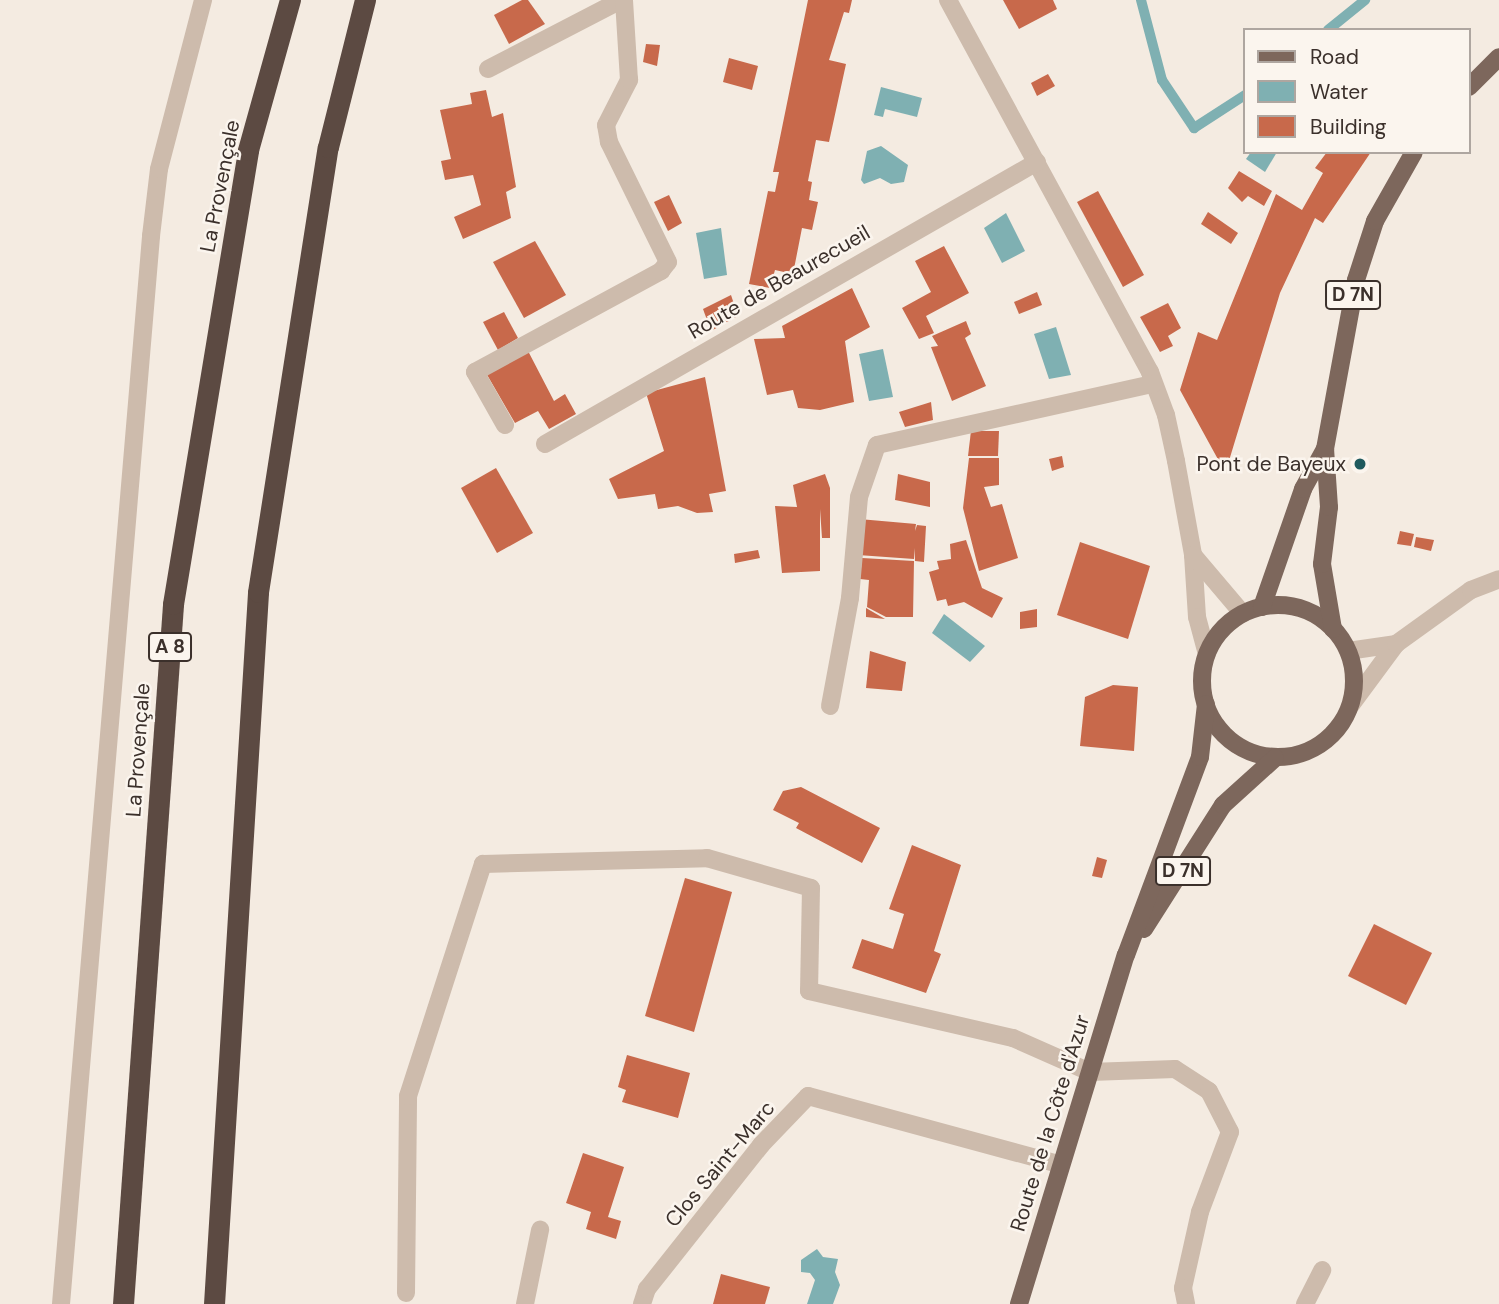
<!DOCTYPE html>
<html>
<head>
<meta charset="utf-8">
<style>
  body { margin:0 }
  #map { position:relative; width:1499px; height:1304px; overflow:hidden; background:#f4ebe1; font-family:"DM Sans",sans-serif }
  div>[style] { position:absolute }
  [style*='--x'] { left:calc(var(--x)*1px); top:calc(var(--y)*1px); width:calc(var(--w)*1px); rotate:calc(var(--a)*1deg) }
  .water>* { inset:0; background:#7fb0b2 }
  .stream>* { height:10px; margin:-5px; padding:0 5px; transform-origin:5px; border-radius:5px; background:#7fb0b2 }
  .building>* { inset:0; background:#c8694b }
  .minor>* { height:18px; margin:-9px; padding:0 9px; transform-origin:9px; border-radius:9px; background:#cdbbac }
  .major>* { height:18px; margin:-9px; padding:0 9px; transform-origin:9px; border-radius:9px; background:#7d675c }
  .major>.ring { margin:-9px; padding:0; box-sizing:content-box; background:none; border:18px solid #7d675c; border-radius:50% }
  .highway>* { height:21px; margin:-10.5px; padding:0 10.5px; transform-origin:10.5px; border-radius:10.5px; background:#5c4a42 }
  .dots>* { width:19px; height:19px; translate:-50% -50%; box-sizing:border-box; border:4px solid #fbf5ee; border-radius:50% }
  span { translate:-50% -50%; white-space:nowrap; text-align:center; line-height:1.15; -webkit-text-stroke:5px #fbf5ee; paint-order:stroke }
  .shield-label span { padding:2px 5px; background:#fbf5ee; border:2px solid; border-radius:5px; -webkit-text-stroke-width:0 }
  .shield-label { font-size:19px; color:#3b302b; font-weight:700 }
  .street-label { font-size:21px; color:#3b302b }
  .poi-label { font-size:21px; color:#3b302b }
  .right { translate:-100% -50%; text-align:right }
  .legend { position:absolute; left:1243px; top:28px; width:228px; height:126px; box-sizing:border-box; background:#fbf5ee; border:2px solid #aea6a0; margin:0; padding:9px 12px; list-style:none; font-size:21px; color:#3b302b }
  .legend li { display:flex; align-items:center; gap:14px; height:35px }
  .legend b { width:35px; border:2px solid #aea6a0 }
</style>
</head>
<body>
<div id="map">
  <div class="water">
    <div style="clip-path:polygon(881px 87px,922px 98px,917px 117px,885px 109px,883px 117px,874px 115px)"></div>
    <div style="clip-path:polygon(881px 146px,908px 165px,904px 182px,891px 184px,880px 178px,864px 184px,861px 180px,867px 151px)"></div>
    <div style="clip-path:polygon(1251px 152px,1277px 152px,1265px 172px,1246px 159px)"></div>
    <div style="clip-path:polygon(1006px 213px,1025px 251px,1002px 263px,984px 228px)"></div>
    <div style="clip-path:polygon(721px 228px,727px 275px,704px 279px,696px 233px)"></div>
    <div style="clip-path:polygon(1056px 327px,1071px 375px,1049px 379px,1034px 334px)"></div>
    <div style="clip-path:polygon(883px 349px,893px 397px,869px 401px,859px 354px)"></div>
    <div style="clip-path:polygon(944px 614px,985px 646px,970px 662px,932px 633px)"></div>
    <div style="clip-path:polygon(817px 1249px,823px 1257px,838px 1259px,835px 1272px,840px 1285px,833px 1304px,807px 1304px,815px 1280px,810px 1273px,801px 1272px,801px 1260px)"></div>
  </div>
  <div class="stream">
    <div style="--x:1141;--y:0;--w:83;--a:75.3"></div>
    <div style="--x:1162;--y:80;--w:58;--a:56.3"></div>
    <div style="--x:1194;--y:128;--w:61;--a:-32.9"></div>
    <div style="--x:1328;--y:30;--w:48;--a:-39"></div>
  </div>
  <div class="building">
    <div style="clip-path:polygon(522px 0,528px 0,545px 24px,509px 44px,494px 15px)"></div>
    <div style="clip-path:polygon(808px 0,852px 0,849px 13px,844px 12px,829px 60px,846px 64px,829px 142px,816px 140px,808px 181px,812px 182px,809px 200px,818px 202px,812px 230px,802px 228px,793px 274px,775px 270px,770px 288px,749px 284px,768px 191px,775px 192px,779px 172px,773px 172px)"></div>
    <div style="clip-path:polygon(1003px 0,1053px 0,1057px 9px,1019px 29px)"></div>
    <div style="clip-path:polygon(646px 44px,660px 45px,657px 66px,643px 62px)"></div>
    <div style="clip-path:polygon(729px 58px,758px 66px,752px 90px,723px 82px)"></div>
    <div style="clip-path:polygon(1048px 74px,1055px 86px,1037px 96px,1031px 83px)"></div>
    <div style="clip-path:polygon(486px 90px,492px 117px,503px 113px,516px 187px,506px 192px,511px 218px,463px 239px,454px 217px,481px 205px,473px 175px,445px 180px,441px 161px,451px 159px,440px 110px,472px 104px,470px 93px)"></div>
    <div style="clip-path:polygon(1327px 152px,1371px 152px,1323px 223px,1315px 218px,1280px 293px,1228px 464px,1220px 463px,1180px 390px,1198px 332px,1217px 340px,1276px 194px,1302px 210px,1323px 173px,1315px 168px)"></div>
    <div style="clip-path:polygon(1239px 171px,1272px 191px,1264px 206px,1248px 196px,1242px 202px,1228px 188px)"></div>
    <div style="clip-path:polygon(1098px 191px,1144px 275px,1123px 287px,1077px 202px)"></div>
    <div style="clip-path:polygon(669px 195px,682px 223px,668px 231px,654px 202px)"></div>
    <div style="clip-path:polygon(1208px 212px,1238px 233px,1231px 244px,1201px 224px)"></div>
    <div style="clip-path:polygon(535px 241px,566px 295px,524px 318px,493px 262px)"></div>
    <div style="clip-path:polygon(944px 246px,969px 293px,926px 316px,934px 333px,919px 339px,902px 308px,931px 292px,915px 261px)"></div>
    <div style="clip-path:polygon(852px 288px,870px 327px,845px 341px,854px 402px,820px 410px,798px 408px,793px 390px,767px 395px,754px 339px,785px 338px,782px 326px)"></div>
    <div style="clip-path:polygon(1037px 292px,1042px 305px,1019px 314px,1014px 302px)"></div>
    <div style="clip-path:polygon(731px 295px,738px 316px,711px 331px,703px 309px)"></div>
    <div style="clip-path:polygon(1168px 303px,1181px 328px,1168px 336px,1173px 346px,1160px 352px,1140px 317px)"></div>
    <div style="clip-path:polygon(504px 312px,518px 338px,498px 350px,483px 322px)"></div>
    <div style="clip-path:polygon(966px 321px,971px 334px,965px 338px,986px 386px,952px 401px,931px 347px,938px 346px,932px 336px)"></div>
    <div style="clip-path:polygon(527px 349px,554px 401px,565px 394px,576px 414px,549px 429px,538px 411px,515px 423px,486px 373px)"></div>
    <div style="clip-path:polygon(705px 377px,726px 491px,709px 494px,713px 512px,697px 513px,678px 506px,658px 509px,655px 494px,618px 499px,609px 479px,664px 451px,646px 393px)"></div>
    <div style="clip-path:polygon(931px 402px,933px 420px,905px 427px,899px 412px)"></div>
    <div style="clip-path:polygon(971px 431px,999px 431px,998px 456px,968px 456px)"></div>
    <div style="clip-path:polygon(1062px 456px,1064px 467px,1052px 471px,1049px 459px)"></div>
    <div style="clip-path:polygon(969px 458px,999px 458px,999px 485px,984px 487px,991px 507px,1002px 504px,1018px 558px,979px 571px,963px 508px)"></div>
    <div style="clip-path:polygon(496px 468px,533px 533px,497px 553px,461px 488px)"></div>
    <div style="clip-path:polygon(825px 474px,830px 488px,830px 538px,822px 538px,820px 509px,820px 571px,782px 573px,775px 506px,797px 507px,793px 485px)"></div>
    <div style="clip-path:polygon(898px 474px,930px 482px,930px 507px,895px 500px)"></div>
    <div style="clip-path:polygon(859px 519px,916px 524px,915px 531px,917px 525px,926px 526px,924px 562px,915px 561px,915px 548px,914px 559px,858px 555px)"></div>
    <div style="clip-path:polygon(1400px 531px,1414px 534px,1411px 546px,1397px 544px)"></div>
    <div style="clip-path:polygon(1416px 537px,1434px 540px,1431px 551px,1414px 547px)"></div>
    <div style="clip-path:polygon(966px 540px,982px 588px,1003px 598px,992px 618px,964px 602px,948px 606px,946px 599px,937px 601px,929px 572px,939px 569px,937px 561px,951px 559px,950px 544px)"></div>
    <div style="clip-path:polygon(1080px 542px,1150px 566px,1128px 639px,1057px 615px)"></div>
    <div style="clip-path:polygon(758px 550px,760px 558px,735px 563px,734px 554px)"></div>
    <div style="clip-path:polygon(862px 558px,914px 561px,913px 617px,886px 617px,867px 607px,869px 580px,860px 579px)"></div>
    <div style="clip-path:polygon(866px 608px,885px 619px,866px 617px)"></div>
    <div style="clip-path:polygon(1037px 609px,1037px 627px,1020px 629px,1020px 612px)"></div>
    <div style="clip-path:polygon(870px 651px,906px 662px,902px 691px,866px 688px)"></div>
    <div style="clip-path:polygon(1113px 685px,1138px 687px,1134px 751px,1080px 746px,1085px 697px)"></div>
    <div style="clip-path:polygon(801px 787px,880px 828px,862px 863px,796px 828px,799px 823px,773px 810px,783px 791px)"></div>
    <div style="clip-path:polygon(912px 845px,961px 865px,934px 951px,941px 954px,926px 993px,852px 968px,862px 939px,893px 949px,904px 914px,889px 909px)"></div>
    <div style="clip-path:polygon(1097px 857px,1107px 860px,1102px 878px,1092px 876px)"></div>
    <div style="clip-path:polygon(685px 878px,732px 892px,694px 1032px,645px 1016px)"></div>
    <div style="clip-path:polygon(1374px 924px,1432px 953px,1406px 1005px,1348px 976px)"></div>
    <div style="clip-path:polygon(627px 1055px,690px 1073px,678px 1118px,622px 1102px,626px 1090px,618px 1087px)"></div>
    <div style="clip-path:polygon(583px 1153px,624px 1167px,608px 1217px,621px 1221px,616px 1239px,586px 1229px,591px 1212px,566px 1203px)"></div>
    <div style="clip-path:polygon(721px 1274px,770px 1287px,765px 1304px,713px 1304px)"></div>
  </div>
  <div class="minor">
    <div style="--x:948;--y:0;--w:423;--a:61.5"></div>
    <div style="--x:1150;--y:372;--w:46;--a:69.6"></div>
    <div style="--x:1166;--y:415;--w:47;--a:77.7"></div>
    <div style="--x:1176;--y:461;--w:96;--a:79.7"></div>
    <div style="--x:1193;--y:555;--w:62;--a:86.3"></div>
    <div style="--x:1197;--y:617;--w:38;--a:75"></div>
    <div style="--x:488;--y:69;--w:150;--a:-27.4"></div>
    <div style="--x:505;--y:425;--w:61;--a:-119.5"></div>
    <div style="--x:475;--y:372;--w:212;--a:-28.5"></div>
    <div style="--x:661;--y:271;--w:11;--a:-52"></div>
    <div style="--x:668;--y:262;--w:134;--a:-116.2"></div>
    <div style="--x:609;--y:142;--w:17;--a:-100"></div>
    <div style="--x:606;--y:125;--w:51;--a:-62.9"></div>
    <div style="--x:629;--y:80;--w:80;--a:-93.6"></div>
    <div style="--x:545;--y:444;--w:567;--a:-29.82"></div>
    <div style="--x:1193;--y:555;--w:77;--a:49.7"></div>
    <div style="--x:1348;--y:651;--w:49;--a:-8.3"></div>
    <div style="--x:1351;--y:705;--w:76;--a:-53.6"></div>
    <div style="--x:1396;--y:644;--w:92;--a:-35.8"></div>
    <div style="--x:1471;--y:590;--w:30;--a:-21"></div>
    <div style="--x:830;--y:706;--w:110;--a:-79.5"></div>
    <div style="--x:850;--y:598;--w:101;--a:-84.9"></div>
    <div style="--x:859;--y:497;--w:55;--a:-70.9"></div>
    <div style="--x:877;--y:445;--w:283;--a:-12.5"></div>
    <div style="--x:406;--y:1293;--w:197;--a:-89.4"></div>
    <div style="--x:408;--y:1096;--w:244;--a:-72.1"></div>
    <div style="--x:483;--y:864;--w:224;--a:-1.5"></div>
    <div style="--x:707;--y:858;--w:108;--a:16.1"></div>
    <div style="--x:811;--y:888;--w:103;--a:91.1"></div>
    <div style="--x:809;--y:991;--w:209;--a:13"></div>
    <div style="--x:1013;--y:1038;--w:84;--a:23.8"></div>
    <div style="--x:1090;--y:1072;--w:85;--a:-2"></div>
    <div style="--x:1175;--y:1069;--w:40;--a:32.9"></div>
    <div style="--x:1209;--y:1091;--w:46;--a:62.9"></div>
    <div style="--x:1230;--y:1132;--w:85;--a:110.6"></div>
    <div style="--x:1200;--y:1212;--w:78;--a:102.6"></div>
    <div style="--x:1183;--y:1288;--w:16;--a:79"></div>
    <div style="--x:61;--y:1304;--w:1072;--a:-85.18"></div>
    <div style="--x:151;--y:236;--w:67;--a:-83.2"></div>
    <div style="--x:159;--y:169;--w:175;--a:-75.4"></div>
    <div style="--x:525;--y:1304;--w:76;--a:-78.5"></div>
    <div style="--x:642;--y:1304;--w:16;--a:-72"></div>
    <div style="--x:647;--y:1289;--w:184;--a:-51.6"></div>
    <div style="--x:761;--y:1145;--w:68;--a:-46.2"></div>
    <div style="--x:808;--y:1096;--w:260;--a:15.2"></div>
    <div style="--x:1305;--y:1304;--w:38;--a:-63"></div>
  </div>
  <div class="major">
    <div style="--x:1469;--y:87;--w:42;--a:-45"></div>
    <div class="ring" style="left:1202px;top:605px;width:134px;height:134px"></div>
    <div style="--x:1262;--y:607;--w:125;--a:-70.8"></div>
    <div style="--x:1303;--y:489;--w:46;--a:-61.2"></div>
    <div style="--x:1333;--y:629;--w:66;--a:-99.6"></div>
    <div style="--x:1322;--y:564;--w:57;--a:-83"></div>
    <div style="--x:1329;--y:507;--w:58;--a:-93.9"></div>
    <div style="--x:1325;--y:449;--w:172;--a:-79.6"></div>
    <div style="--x:1356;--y:280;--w:62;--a:-72.1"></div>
    <div style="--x:1375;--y:221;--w:79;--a:-60.5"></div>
    <div style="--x:1144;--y:929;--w:147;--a:-57.5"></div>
    <div style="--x:1223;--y:805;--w:70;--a:-42.1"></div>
    <div style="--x:1019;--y:1304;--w:365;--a:-73"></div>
    <div style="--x:1126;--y:955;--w:211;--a:-69.5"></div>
    <div style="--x:1200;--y:757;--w:53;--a:-83.5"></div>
  </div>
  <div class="highway">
    <div style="--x:123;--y:1304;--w:702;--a:-85.91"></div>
    <div style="--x:173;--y:604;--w:460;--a:-80.6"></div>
    <div style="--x:248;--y:150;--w:156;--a:-74.4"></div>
    <div style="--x:214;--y:1304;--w:713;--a:-86.46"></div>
    <div style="--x:258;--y:592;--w:450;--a:-81.1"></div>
    <div style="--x:328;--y:147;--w:152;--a:-75.9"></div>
  </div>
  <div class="dots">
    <div style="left:1360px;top:464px;background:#1f5a5e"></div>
  </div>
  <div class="shield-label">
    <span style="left:1353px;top:295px">D 7N</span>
    <span style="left:170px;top:647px">A 8</span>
    <span style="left:1183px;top:871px">D 7N</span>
  </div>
  <div class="street-label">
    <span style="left:220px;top:186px;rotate:-79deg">La Provençale</span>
    <span style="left:779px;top:282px;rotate:-30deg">Route de Beaurecueil</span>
    <span style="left:138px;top:750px;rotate:-86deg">La Provençale</span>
    <span style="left:1050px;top:1123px;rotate:-73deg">Route de la Côte d'Azur</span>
    <span style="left:720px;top:1164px;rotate:-50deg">Clos Saint-Marc</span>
  </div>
  <div class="poi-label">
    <span class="right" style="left:1346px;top:464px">Pont de Bayeux</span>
  </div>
  <ul class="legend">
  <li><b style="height:9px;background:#7d675c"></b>Road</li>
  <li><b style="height:19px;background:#7fb0b2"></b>Water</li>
  <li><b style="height:19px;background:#c8694b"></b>Building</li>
  </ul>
</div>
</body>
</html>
